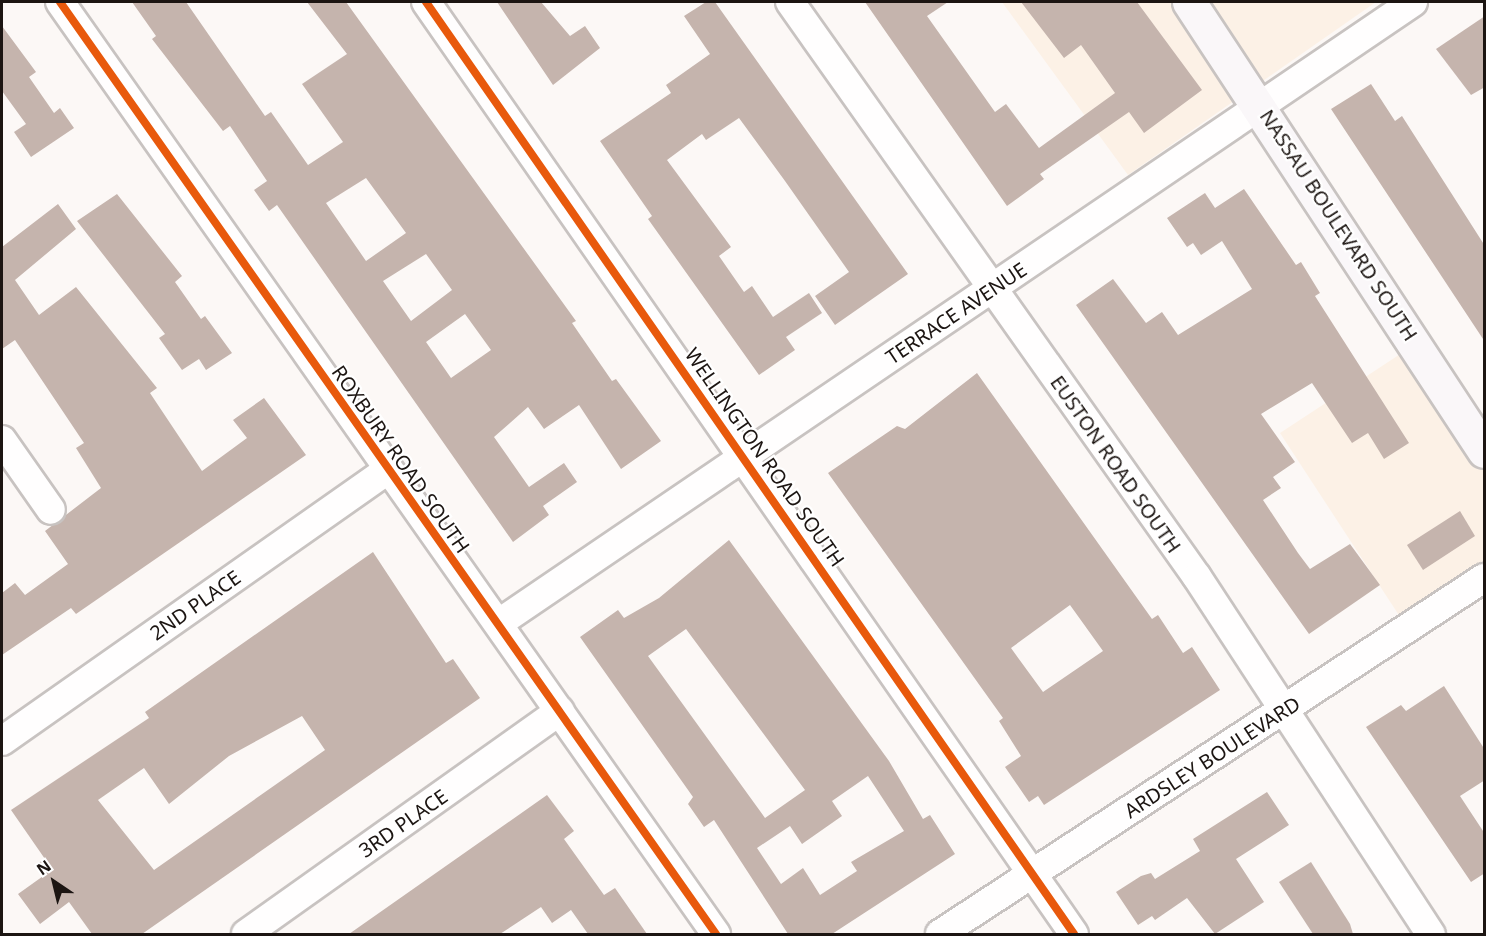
<!DOCTYPE html>
<html>
<head>
<meta charset="utf-8">
<style>
  body { margin:0 }
  #map { position:relative; width:1486px; height:936px; overflow:hidden; background:#fcf8f6; font-family:"Noto Sans",sans-serif }
  div>[style] { position:absolute }
  [style*='--x'] { left:calc(var(--x)*1px); top:calc(var(--y)*1px); width:calc(var(--w)*1px); rotate:calc(var(--a)*1deg) }
  .commercial>* { inset:0; background:#fcf1e6 }
  .building>* { inset:0; background:#c5b4ad }
  .roads { filter:drop-shadow(2px 0 #c8c3c1) drop-shadow(-2px 0 #c8c3c1) drop-shadow(0 2px #c8c3c1) drop-shadow(0 -2px #c8c3c1) }
  .minor>* { height:28px; margin:-14px; padding:0 14px; transform-origin:14px; border-radius:14px; background:#fffefe }
  .secondary>* { height:33px; margin:-16.5px; padding:0 16.5px; transform-origin:16.5px; border-radius:16.5px; background:#faf7f9 }
  .cycleway>* { height:8px; margin:-4px; padding:0 4px; transform-origin:4px; border-radius:4px; background:#e8590c }
  span { translate:-50% -50%; white-space:nowrap; text-align:center; line-height:1.15; -webkit-text-stroke:4.5px #fff; paint-order:stroke }
  .street-label { font-size:20px; color:#1c1512 }
  .frame { position:absolute; inset:0; border:3px solid #1c1512; pointer-events:none }
  .north { position:absolute; left:24px; top:852px; width:60px; height:60px; -webkit-text-stroke:4px #fff; paint-order:stroke; rotate:325deg; font-size:16px; font-weight:700; line-height:24px; text-align:center; color:#1c1512 }
  .north::after { content:''; display:block; margin:auto; width:21px; height:27px; background:#1c1512; clip-path:polygon(50% 0,100% 100%,50% 72%,0 100%) }
</style>
</head>
<body>
<div id="map">
  <div class="commercial">
    <div style="clip-path:polygon(1002px 2px,1376px 2px,1128px 175px)"></div>
    <div style="clip-path:polygon(1411px 347px,1484px 450px,1484px 575px,1406px 626px,1280px 433px)"></div>
  </div>
  <div class="building">
    <div style="clip-path:polygon(evenodd,132px 2px,186px 2px,265px 116px,271px 112px,308px 165px,343px 142px,302px 84px,347px 54px,307px 2px,346px 2px,576px 321px,572px 323px,612px 381px,616px 379px,661px 441px,621px 469px,579px 405px,544px 429px,528px 407px,494px 437px,529px 487px,564px 463px,577px 482px,543px 506px,549px 515px,513px 542px,277px 205px,269px 211px,254px 190px,267px 181px,230px 126px,223px 131px,152px 39px,156px 36px,132px 2px,366px 178px,406px 233px,366px 261px,326px 203px,366px 178px,132px 2px,426px 254px,452px 290px,411px 321px,383px 281px,426px 254px,132px 2px,465px 314px,491px 350px,451px 378px,426px 342px,465px 314px)"></div>
    <div style="clip-path:polygon(497px 2px,541px 2px,570px 36px,585px 26px,600px 48px,553px 85px)"></div>
    <div style="clip-path:polygon(706px 2px,715px 2px,908px 274px,835px 325px,815px 296px,849px 272px,785px 181px,739px 118px,706px 140px,702px 134px,667px 160px,731px 247px,719px 256px,744px 292px,752px 286px,773px 317px,809px 293px,822px 313px,786px 337px,795px 350px,759px 375px,648px 219px,652px 216px,600px 141px,671px 93px,666px 85px,710px 54px,684px 16px)"></div>
    <div style="clip-path:polygon(865px 2px,948px 2px,927px 16px,995px 112px,1006px 104px,1039px 148px,1115px 93px,1081px 45px,1064px 58px,1021px 2px,1137px 2px,1202px 90px,1144px 133px,1129px 112px,1040px 174px,1044px 179px,1007px 206px)"></div>
    <div style="clip-path:polygon(1485px 16px,1485px 87px,1471px 95px,1436px 49px)"></div>
    <div style="clip-path:polygon(2px 26px,36px 72px,29px 77px,54px 113px,60px 108px,74px 128px,31px 157px,14px 132px,26px 124px,2px 91px)"></div>
    <div style="clip-path:polygon(1371px 84px,1395px 121px,1402px 116px,1485px 246px,1485px 342px,1331px 109px)"></div>
    <div style="clip-path:polygon(1244px 189px,1296px 265px,1301px 262px,1320px 293px,1315px 296px,1409px 443px,1384px 459px,1368px 433px,1352px 443px,1312px 383px,1261px 414px,1295px 462px,1273px 477px,1281px 488px,1263px 500px,1298px 553px,1310px 569px,1350px 544px,1380px 585px,1309px 634px,1076px 305px,1113px 279px,1146px 323px,1162px 312px,1178px 335px,1252px 289px,1222px 241px,1201px 255px,1193px 243px,1187px 247px,1167px 218px,1205px 193px,1215px 208px)"></div>
    <div style="clip-path:polygon(117px 194px,182px 276px,175px 282px,201px 319px,205px 316px,232px 353px,206px 370px,199px 359px,182px 370px,159px 338px,165px 334px,77px 221px)"></div>
    <div style="clip-path:polygon(58px 204px,76px 229px,15px 280px,39px 315px,76px 287px,157px 388px,150px 393px,202px 471px,247px 438px,233px 420px,264px 398px,306px 455px,76px 614px,71px 608px,2px 655px,2px 593px,15px 583px,25px 595px,68px 564px,45px 531px,101px 488px,76px 448px,84px 443px,15px 340px,2px 349px,2px 247px)"></div>
    <div style="clip-path:polygon(evenodd,977px 373px,1152px 619px,1158px 615px,1183px 653px,1192px 647px,1220px 690px,1044px 805px,1038px 796px,1029px 802px,1005px 767px,1021px 756px,999px 721px,1003px 718px,828px 473px,897px 426px,905px 429px,977px 373px,1070px 605px,1103px 651px,1043px 692px,1011px 648px,1070px 605px)"></div>
    <div style="clip-path:polygon(1460px 511px,1475px 536px,1423px 570px,1407px 545px)"></div>
    <div style="clip-path:polygon(evenodd,729px 540px,889px 761px,923px 819px,930px 815px,955px 854px,832px 934px,788px 934px,714px 820px,704px 827px,688px 804px,693px 797px,580px 637px,618px 610px,624px 618px,659px 598px,729px 540px,686px 629px,805px 790px,765px 818px,648px 656px,686px 629px,729px 540px,868px 776px,904px 831px,851px 862px,857px 871px,820px 895px,803px 868px,781px 884px,757px 848px,790px 826px,802px 844px,842px 816px,832px 801px,868px 776px)"></div>
    <div style="clip-path:polygon(evenodd,373px 552px,446px 663px,453px 659px,480px 698px,142px 934px,92px 934px,69px 902px,40px 924px,18px 894px,46px 874px,38px 863px,45px 859px,11px 810px,149px 718px,145px 712px,373px 552px,302px 716px,325px 750px,154px 870px,98px 800px,144px 768px,169px 804px,229px 756px,302px 716px)"></div>
    <div style="clip-path:polygon(1444px 686px,1485px 750px,1485px 780px,1460px 796px,1485px 834px,1485px 873px,1471px 882px,1366px 727px,1401px 705px,1406px 711px)"></div>
    <div style="clip-path:polygon(1267px 792px,1289px 825px,1236px 859px,1264px 902px,1215px 934px,1187px 898px,1155px 920px,1152px 916px,1138px 925px,1116px 892px,1141px 876px,1151px 873px,1155px 879px,1200px 851px,1193px 839px)"></div>
    <div style="clip-path:polygon(547px 795px,574px 831px,564px 839px,604px 895px,615px 888px,647px 934px,588px 934px,571px 910px,552px 923px,541px 907px,500px 934px,349px 934px)"></div>
    <div style="clip-path:polygon(1311px 862px,1350px 924px,1353px 934px,1313px 934px,1279px 882px)"></div>
  </div>
  <div class="roads">
    <div class="minor">
      <div style="--x:60;--y:2;--w:1140;--a:54.86"></div>
      <div style="--x:426;--y:2;--w:1135;--a:55.19"></div>
      <div style="--x:790;--y:2;--w:704;--a:54.71"></div>
      <div style="--x:1197;--y:577;--w:427;--a:56.8"></div>
      <div style="--x:2;--y:440;--w:85;--a:55"></div>
      <div style="--x:499;--y:623;--w:1105;--a:-34.19"></div>
      <div style="--x:2;--y:741;--w:472;--a:-35.1"></div>
      <div style="--x:246;--y:934;--w:385;--a:-35.4"></div>
      <div style="--x:940;--y:934;--w:650;--a:-33.2"></div>
    </div>
    <div class="secondary">
      <div style="--x:1189;--y:2;--w:537;--a:56.69"></div>
    </div>
  </div>
  <div class="cycleway">
    <div style="--x:60;--y:2;--w:1140;--a:54.86"></div>
    <div style="--x:426;--y:2;--w:1135;--a:55.19"></div>
  </div>
  <div class="street-label">
    <span style="left:1339px;top:225px;rotate:57deg">NASSAU BOULEVARD SOUTH</span>
    <span style="left:956px;top:313px;rotate:-34deg">TERRACE AVENUE</span>
    <span style="left:765px;top:457px;rotate:55deg">WELLINGTON ROAD SOUTH</span>
    <span style="left:401px;top:459px;rotate:55deg">ROXBURY ROAD SOUTH</span>
    <span style="left:1116px;top:464px;rotate:55deg">EUSTON ROAD SOUTH</span>
    <span style="left:195px;top:605px;rotate:-35deg">2ND PLACE</span>
    <span style="left:1212px;top:757px;rotate:-33deg">ARDSLEY BOULEVARD</span>
    <span style="left:403px;top:823px;rotate:-35deg">3RD PLACE</span>
  </div>
  <div class="frame"></div>
  <div class="north">N</div>
</div>
</body>
</html>
